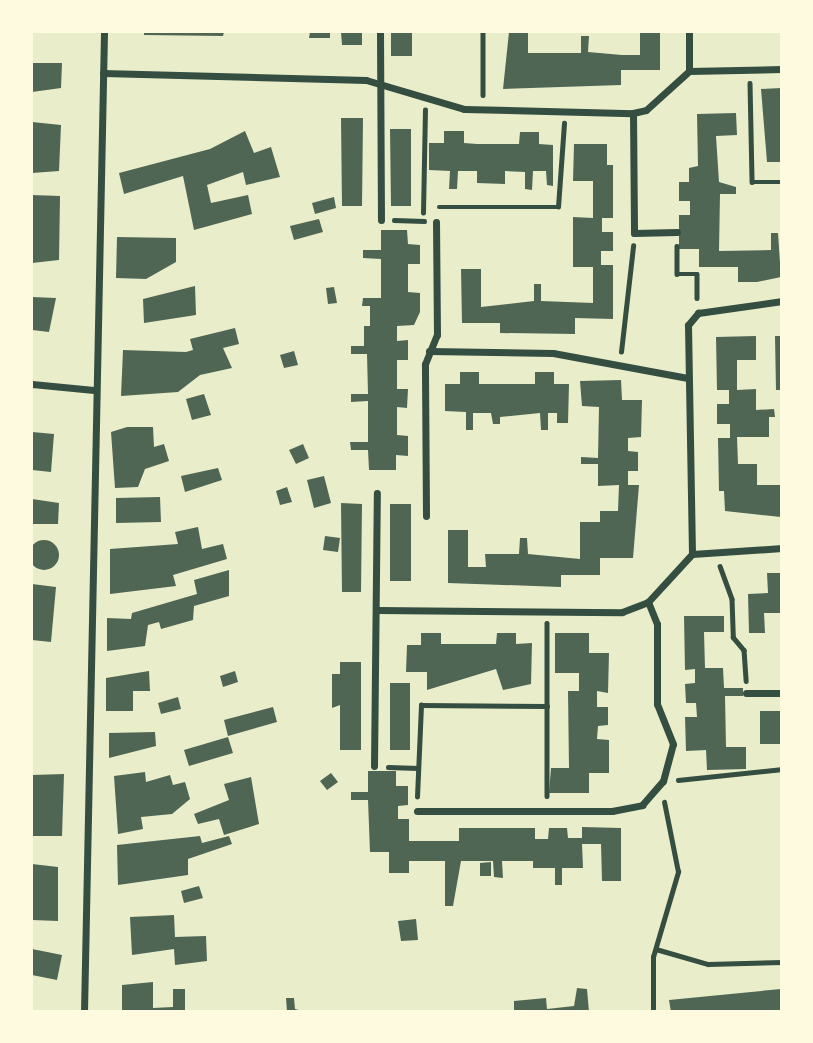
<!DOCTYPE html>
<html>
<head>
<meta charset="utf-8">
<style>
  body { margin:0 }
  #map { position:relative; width:813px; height:1043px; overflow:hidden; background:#e9edc9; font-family:"Noto Sans",sans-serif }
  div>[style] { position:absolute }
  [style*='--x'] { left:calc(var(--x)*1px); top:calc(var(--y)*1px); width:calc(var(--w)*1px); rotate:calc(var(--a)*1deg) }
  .building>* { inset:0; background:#4f6655 }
  .round { border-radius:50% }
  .path>* { height:4.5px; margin:-2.25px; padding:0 2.25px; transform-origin:2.25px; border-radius:2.25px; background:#344e41 }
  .minor>* { height:7px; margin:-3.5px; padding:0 3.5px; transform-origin:3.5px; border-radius:3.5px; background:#344e41 }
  span { translate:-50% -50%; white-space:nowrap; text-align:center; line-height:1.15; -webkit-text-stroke:5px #fefae0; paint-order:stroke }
  .frame { position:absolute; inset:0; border:33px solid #fefae0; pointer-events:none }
</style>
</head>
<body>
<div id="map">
  <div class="building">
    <div style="clip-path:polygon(144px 32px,224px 32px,223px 36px,144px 35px)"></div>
    <div style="clip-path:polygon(310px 32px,330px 32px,330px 38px,309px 38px)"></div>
    <div style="clip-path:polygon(341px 32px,362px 32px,362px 45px,342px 45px)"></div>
    <div style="clip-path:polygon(391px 32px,412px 32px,412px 56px,391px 56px)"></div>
    <div style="clip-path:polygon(509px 32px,528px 32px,528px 53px,581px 53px,581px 36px,589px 36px,588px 52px,622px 55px,640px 55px,640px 32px,660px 32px,660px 70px,621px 70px,621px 85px,503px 89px)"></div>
    <div style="clip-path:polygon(32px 63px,62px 63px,61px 88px,32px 92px)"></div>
    <div style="clip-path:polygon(781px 88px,781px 162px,767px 162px,761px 89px)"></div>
    <div style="clip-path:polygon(736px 113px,737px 135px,716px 136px,719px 182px,736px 187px,736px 194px,720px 194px,719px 251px,771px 250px,771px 233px,778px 233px,781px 277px,757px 282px,738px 282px,738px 267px,699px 267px,699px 249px,679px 249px,679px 215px,690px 215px,690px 201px,679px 201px,679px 182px,689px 182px,689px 168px,698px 166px,697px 114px)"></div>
    <div style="clip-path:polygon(341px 118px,363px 118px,362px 206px,342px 206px)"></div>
    <div style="clip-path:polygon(32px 122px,61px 125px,59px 171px,32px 173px)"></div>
    <div style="clip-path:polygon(390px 129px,411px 129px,411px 206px,391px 206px)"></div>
    <div style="clip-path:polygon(245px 131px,254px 153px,271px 147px,280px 177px,246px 185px,243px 172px,207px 185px,211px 203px,248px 195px,252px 214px,194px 230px,183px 176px,124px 194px,119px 173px,210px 149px)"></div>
    <div style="clip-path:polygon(444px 131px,464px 131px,464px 143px,477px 144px,519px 144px,520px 132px,539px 132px,539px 144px,553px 145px,553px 186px,547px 185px,546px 171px,533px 171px,532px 190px,525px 189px,525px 172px,505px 171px,505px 184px,477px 183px,477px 171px,458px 171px,457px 189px,449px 189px,450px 171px,429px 170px,429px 143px,444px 143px)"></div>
    <div style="clip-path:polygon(574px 144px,607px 144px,607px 165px,613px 165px,613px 218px,602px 218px,602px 232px,613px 232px,613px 251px,601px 251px,601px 265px,613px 265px,613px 319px,575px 318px,575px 334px,500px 333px,500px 323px,462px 323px,461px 269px,481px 269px,481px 307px,534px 301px,534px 284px,541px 284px,541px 301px,593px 303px,593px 267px,573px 267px,573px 217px,593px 218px,593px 181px,573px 181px)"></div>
    <div style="clip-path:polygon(32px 195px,60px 196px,59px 260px,32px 263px)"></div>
    <div style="clip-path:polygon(334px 197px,336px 208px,315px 214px,312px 203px)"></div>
    <div style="clip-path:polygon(319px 219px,323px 232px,294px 240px,290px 226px)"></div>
    <div style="clip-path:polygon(381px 230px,407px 230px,408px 244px,420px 245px,420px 264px,408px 264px,408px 292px,420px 293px,420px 312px,414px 325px,397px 326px,397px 341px,408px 340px,408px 360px,397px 360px,397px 389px,408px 389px,407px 408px,397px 407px,397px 435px,408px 436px,408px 456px,396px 455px,396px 470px,369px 470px,368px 450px,351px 450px,350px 442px,368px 442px,368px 401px,351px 402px,351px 394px,368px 394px,367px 354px,351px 354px,351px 346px,364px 346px,364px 326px,370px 326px,370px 306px,362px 306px,363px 298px,381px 298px,381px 259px,363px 258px,363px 250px,381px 250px)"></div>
    <div style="clip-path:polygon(117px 237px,176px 238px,176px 262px,146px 279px,116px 278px)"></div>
    <div style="clip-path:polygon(195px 286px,196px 315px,144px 323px,143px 299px)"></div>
    <div style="clip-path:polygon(334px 287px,337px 303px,328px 304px,326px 288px)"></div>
    <div style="clip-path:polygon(32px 297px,56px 298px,49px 332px,32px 330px)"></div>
    <div style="clip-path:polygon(235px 328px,239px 344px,223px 348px,232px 368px,200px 375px,178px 392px,121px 396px,123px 350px,186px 352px,193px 350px,190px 339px)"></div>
    <div style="clip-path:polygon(756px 336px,756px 360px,737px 360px,737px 390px,756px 389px,756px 410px,774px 409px,775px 417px,769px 417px,769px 437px,737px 437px,738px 464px,757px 464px,757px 485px,781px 485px,781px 517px,725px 511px,724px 491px,719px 491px,718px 438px,730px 438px,730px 424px,717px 424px,717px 404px,729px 404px,729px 390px,717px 390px,716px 337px)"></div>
    <div style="clip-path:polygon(775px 336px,781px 336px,781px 390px,776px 390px)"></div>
    <div style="clip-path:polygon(294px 351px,298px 365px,284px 368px,280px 355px)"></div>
    <div style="clip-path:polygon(460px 372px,479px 372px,479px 384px,535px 384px,535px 372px,554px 372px,554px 384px,569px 384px,568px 423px,557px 423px,557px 413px,548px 413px,548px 430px,541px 430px,540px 413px,500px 417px,500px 424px,493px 424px,491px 413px,473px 413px,473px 430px,466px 430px,466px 412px,445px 411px,445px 384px,460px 384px)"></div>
    <div style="clip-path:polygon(621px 380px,622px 400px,642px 400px,641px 437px,628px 438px,628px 451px,638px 452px,638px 471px,628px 471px,628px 485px,639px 485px,633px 558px,600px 558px,600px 575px,561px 575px,561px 587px,448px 583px,448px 530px,468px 530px,468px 567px,486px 567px,485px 554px,519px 554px,520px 538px,527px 538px,528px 554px,580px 559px,580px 522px,600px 522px,600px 511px,618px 511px,619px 485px,598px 486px,598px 464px,581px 464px,581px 457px,598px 458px,599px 407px,582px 406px,580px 381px)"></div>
    <div style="clip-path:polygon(204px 394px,211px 415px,192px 420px,186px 399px)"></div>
    <div style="clip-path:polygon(127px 427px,153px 427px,154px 447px,164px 444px,169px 461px,145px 469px,138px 487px,115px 488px,111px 432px)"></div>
    <div style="clip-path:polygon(32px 432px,54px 434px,51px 472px,32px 470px)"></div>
    <div style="clip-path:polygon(303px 444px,309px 458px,296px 464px,289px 450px)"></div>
    <div style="clip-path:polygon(218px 468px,222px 480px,185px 492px,181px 476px)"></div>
    <div style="clip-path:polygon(324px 476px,331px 503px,314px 508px,307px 480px)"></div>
    <div style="clip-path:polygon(287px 487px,292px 502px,280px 505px,276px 491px)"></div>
    <div style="clip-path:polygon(160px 497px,161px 522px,116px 523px,116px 498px)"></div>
    <div style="clip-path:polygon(32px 499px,59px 503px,58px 524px,32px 524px)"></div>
    <div style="clip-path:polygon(341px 503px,362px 504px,361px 592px,342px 592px)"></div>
    <div style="clip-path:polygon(390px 504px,411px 504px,411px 581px,390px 581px)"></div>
    <div style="clip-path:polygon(198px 527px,202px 549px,223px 544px,227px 559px,173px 575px,176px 586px,110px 594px,110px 549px,178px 544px,175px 532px)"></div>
    <div style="clip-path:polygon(325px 536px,340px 538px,338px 552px,323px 550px)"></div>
    <div class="round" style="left:29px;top:540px;width:30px;height:30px"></div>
    <div style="clip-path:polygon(229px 570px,229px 596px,194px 606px,193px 620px,161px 629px,159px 622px,148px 625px,145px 646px,107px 651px,107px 618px,131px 619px,132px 613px,197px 594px,194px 580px)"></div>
    <div style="clip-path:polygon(767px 573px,781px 573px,781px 613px,764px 613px,765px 633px,749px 633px,748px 594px,768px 593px)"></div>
    <div style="clip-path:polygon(32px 584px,56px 587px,51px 642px,32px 640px)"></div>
    <div style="clip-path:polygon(684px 616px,724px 616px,724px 632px,704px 632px,705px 668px,723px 668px,724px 688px,743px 688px,743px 696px,725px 696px,726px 747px,746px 747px,746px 769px,707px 770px,706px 750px,686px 751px,685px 717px,697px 717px,696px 703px,686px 703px,685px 684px,695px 683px,695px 669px,685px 670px)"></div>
    <div style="clip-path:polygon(421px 633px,441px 633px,441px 644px,496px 644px,497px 633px,516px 633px,516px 644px,532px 643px,531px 684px,503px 690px,496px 669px,427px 690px,427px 672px,406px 672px,407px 645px,421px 645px)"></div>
    <div style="clip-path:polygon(555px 633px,589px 633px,589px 653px,609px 653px,608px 693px,597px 691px,597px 707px,608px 707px,608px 725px,598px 726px,597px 739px,609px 740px,609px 773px,589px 773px,589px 793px,549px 793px,551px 768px,569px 768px,568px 691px,579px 691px,579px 673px,555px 673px)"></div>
    <div style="clip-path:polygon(340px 662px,361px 662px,361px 750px,340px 750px,340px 705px,332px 708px,332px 674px,340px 674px)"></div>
    <div style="clip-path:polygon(149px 671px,150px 691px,133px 691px,133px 711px,106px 711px,106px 678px)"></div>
    <div style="clip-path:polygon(235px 671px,238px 682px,223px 687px,220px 676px)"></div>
    <div style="clip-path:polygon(390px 683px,410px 683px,410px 750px,390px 750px)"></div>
    <div style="clip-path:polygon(178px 697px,181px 709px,161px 714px,158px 703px)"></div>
    <div style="clip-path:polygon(273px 707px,277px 722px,228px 736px,224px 720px)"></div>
    <div style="clip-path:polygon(760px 711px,781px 711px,781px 744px,760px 744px)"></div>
    <div style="clip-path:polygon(155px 732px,156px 746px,109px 758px,109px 733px)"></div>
    <div style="clip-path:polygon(228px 737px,233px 753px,189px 766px,184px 750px)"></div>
    <div style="clip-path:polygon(368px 771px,396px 771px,396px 786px,408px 786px,408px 805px,398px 806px,398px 819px,409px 819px,409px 841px,459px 841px,459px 828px,535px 828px,535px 839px,548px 839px,549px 828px,567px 828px,568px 838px,582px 838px,582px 827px,621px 828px,621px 881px,602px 881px,601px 844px,582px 844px,583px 868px,562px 868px,562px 885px,555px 885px,555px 868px,533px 868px,533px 861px,502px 861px,503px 878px,494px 877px,493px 861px,461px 861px,453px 906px,445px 906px,445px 861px,409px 861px,409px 873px,389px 873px,389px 852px,370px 852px,368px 800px,351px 800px,351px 792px,368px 792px)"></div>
    <div style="clip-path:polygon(145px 772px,146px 782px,170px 775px,173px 785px,185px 782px,190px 799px,172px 814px,141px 817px,143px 829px,118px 834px,114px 776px)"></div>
    <div style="clip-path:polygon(331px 773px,338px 782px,327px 790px,320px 781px)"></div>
    <div style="clip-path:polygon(64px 774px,62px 836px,32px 836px,32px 775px)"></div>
    <div style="clip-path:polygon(251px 777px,259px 824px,224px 835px,219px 819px,198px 824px,194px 814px,229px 800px,224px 784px)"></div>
    <div style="clip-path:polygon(200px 836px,202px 843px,229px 836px,232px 844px,188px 859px,188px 875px,118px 885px,117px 845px)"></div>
    <div style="clip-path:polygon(491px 862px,491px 876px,480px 876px,480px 863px)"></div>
    <div style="clip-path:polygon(32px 864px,58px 867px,58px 921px,32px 920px)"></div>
    <div style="clip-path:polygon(199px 886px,203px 898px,184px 903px,181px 891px)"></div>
    <div style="clip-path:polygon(174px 915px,175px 937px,206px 936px,207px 961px,175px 965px,174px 949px,132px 955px,130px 917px)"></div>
    <div style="clip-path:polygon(416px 919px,418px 940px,401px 941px,398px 921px)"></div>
    <div style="clip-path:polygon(32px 949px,62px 955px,57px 980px,32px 975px)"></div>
    <div style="clip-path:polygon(153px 982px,153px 1008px,173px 1007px,173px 989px,185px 989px,185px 1012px,122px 1012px,122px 985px)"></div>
    <div style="clip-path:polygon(577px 988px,587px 989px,589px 1012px,514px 1012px,514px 1001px,546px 998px,547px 1009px,574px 1006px)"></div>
    <div style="clip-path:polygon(781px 989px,781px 1012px,671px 1012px,669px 1000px)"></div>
    <div style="clip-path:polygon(286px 998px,294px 998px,295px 1009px,306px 1012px,287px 1012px)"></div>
  </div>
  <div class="path">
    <div style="--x:483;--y:32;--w:63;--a:90"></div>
    <div style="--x:750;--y:83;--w:99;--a:88.8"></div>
    <div style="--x:752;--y:182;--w:30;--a:0"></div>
    <div style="--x:439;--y:207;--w:119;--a:0"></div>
    <div style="--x:558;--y:207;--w:84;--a:-85.9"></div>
    <div style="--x:423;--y:213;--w:103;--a:-88.9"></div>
    <div style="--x:394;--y:220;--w:30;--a:2"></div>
    <div style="--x:677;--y:246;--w:28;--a:90"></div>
    <div style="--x:677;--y:274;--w:20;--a:0"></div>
    <div style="--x:697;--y:274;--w:24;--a:90"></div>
    <div style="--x:621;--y:352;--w:107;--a:-83.5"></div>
    <div style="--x:720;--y:566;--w:35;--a:70"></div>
    <div style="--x:732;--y:599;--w:38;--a:88"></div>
    <div style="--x:733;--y:637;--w:17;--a:50"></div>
    <div style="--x:744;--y:650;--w:31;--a:86"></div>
    <div style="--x:547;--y:623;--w:173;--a:90"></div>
    <div style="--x:388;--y:767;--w:30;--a:2"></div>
    <div style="--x:678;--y:780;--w:105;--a:-6"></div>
    <div style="--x:417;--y:797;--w:92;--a:-87.5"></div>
    <div style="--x:421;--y:705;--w:126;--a:0.5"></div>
    <div style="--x:656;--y:949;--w:54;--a:16.1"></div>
    <div style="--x:708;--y:964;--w:74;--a:-1.5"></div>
    <div style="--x:653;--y:1012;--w:55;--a:-90"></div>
    <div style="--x:653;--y:957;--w:89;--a:-73.6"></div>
    <div style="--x:678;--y:872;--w:71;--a:-101.3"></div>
  </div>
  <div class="minor">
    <div style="--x:380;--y:32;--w:188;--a:89.7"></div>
    <div style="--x:689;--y:32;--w:39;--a:90"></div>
    <div style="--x:103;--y:73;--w:263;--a:1.5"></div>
    <div style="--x:366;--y:80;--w:102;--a:16.5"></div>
    <div style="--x:464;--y:109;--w:169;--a:1.4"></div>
    <div style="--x:633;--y:113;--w:13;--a:-13"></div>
    <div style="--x:646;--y:110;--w:58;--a:-42.2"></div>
    <div style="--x:689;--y:71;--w:93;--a:-1.2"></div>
    <div style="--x:633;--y:113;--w:120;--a:89.5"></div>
    <div style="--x:634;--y:233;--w:43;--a:-1.3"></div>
    <div style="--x:429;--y:351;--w:124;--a:0.9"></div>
    <div style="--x:553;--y:353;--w:137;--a:10.5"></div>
    <div style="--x:32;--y:384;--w:62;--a:5.5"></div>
    <div style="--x:426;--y:516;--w:152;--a:-90.4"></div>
    <div style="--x:425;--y:364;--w:31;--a:-68"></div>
    <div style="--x:437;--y:335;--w:113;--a:-90.5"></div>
    <div style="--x:692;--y:554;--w:229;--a:-91"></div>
    <div style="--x:688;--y:325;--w:16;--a:-50"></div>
    <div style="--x:698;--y:313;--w:85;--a:-8.1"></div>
    <div style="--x:377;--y:610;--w:245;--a:0.5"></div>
    <div style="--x:622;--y:612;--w:28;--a:-21"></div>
    <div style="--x:648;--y:602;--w:65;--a:-47.5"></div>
    <div style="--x:692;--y:554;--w:90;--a:-3.8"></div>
    <div style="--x:746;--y:693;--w:36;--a:0"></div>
    <div style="--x:374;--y:766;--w:273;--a:-89.4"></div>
    <div style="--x:417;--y:811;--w:195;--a:0"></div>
    <div style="--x:612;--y:811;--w:31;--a:-11"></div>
    <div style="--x:642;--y:805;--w:32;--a:-49"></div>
    <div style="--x:663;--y:781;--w:38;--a:-75"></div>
    <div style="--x:673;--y:744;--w:43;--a:-111.8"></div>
    <div style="--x:657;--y:704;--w:80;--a:-90"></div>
    <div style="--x:657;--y:624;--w:24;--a:-112"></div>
    <div style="--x:84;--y:1012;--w:980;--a:-88.83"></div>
  </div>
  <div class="frame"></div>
</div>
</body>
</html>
